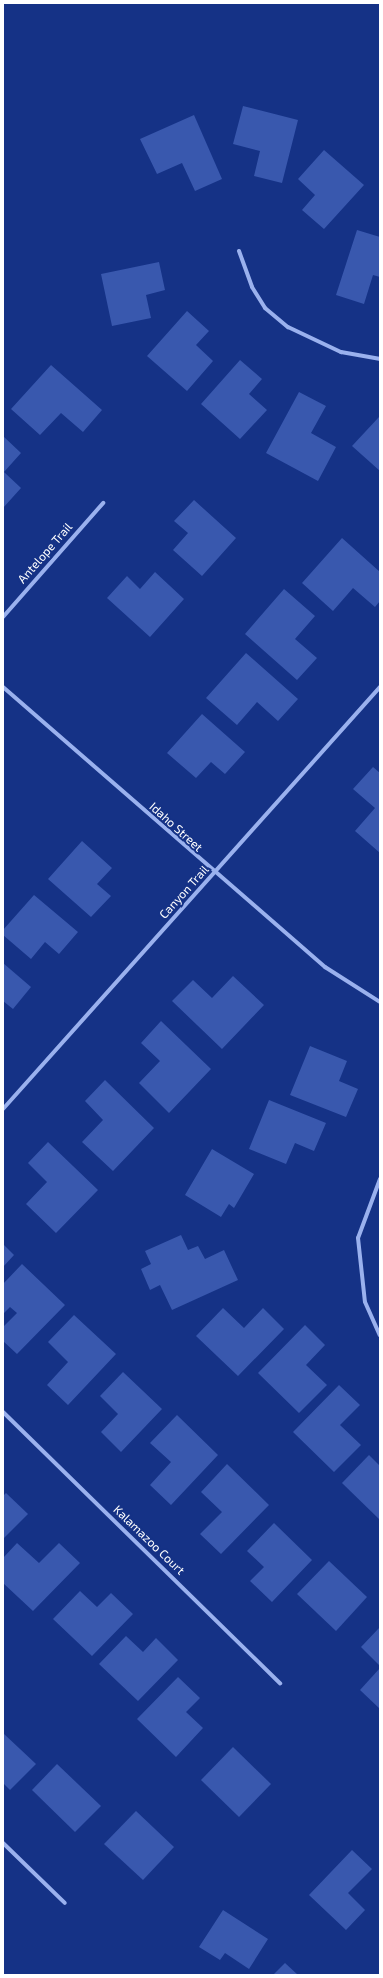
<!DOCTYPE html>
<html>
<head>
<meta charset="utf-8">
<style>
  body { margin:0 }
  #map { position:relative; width:383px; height:1978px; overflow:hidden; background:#153286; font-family:"Exo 2",sans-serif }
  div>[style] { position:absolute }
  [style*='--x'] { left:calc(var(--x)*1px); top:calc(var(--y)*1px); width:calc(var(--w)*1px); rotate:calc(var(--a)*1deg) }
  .building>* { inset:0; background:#3958ae }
  .street>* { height:4px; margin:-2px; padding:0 2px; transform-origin:2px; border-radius:2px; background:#9ab1ee }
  span { translate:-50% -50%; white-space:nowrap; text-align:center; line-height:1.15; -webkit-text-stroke:4px #153286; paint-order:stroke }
  .street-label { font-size:12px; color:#fff }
  .frame { position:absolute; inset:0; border:4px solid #fff; pointer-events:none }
</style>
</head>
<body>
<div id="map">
  <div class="building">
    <div style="clip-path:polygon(243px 106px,298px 120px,282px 183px,254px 176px,260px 151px,233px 144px)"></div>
    <div style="clip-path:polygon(194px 115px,222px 179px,195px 191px,182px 163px,157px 174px,140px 139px)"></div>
    <div style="clip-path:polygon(324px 150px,364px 185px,324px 229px,302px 210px,315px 195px,298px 179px)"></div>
    <div style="clip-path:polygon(357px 230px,380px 237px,380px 277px,373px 275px,364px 304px,336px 295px)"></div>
    <div style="clip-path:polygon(159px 262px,165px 290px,146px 295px,151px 318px,112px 326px,101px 274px)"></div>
    <div style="clip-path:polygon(187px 311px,209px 331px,196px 345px,213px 361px,187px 391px,147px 356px)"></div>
    <div style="clip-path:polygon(240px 360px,262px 379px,249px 394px,267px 410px,240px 439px,201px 404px)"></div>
    <div style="clip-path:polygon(51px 365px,102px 410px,83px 432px,61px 413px,40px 435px,11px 409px)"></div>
    <div style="clip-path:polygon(299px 392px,326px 406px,311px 433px,336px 447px,318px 481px,266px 453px)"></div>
    <div style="clip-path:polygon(379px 417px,380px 418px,380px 471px,352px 446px)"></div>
    <div style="clip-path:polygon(3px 436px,21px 453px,4px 472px,21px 488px,3px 508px)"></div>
    <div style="clip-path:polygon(194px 500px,236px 538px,202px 576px,173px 550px,188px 533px,174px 521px)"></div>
    <div style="clip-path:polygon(342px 538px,380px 572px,380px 601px,375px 607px,353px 588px,333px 611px,302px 583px)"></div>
    <div style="clip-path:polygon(155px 572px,184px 599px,150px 637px,107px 598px,127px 576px,140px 589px)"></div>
    <div style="clip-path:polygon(284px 589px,315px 616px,295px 639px,317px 658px,297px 680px,245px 634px)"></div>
    <div style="clip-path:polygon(246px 653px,298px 699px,278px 721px,257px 702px,237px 725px,206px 698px)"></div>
    <div style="clip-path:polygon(202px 714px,245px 752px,225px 774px,211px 762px,196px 778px,167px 753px)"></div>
    <div style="clip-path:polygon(373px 767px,380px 773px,380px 853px,355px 831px,375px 808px,353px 789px)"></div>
    <div style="clip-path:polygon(82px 841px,112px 868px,97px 884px,111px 896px,91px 917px,48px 879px)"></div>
    <div style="clip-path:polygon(34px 895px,78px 932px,59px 954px,45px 942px,31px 959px,3px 935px,3px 930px)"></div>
    <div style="clip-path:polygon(3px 963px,31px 987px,13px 1009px,3px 1001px)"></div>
    <div style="clip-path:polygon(233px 976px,264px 1005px,222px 1049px,172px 1001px,193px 980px,212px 998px)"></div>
    <div style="clip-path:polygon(161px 1021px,211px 1069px,169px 1113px,139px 1083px,160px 1061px,141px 1043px)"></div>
    <div style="clip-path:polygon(310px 1046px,347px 1061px,339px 1081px,358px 1089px,346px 1117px,290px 1095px)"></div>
    <div style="clip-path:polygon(105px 1080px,154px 1128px,113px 1171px,82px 1142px,103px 1120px,85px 1101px)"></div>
    <div style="clip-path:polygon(269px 1100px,326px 1123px,314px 1151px,295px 1143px,286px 1164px,249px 1149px)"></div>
    <div style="clip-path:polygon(48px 1142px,98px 1190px,56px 1233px,26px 1204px,47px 1182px,28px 1163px)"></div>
    <div style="clip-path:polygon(212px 1149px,254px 1174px,234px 1208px,229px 1204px,221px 1217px,185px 1195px)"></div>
    <div style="clip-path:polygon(181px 1235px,188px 1250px,198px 1246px,205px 1259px,224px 1250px,238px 1280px,172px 1310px,160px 1285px,150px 1290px,141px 1269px,151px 1264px,145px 1251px)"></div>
    <div style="clip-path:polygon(3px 1244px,14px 1255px,3px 1267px)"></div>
    <div style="clip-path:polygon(22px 1264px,65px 1305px,17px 1354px,3px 1341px,3px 1327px,17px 1313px,10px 1307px,3px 1314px,3px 1284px)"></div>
    <div style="clip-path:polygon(223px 1308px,244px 1328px,263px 1308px,284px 1329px,238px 1376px,196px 1336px)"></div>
    <div style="clip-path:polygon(74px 1315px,116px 1354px,68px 1405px,47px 1385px,68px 1362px,48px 1342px)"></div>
    <div style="clip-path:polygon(305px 1325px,325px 1345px,306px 1365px,327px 1385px,299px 1413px,258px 1373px)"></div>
    <div style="clip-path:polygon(123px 1372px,162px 1409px,121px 1452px,101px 1432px,118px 1414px,100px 1396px)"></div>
    <div style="clip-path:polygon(339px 1385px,360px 1405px,340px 1425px,361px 1445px,334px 1472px,293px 1432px)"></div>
    <div style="clip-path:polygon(177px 1415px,218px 1455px,171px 1505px,150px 1485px,171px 1462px,150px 1443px)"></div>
    <div style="clip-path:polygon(369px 1455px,380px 1466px,380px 1520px,342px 1483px)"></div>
    <div style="clip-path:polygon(227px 1464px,269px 1505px,221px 1554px,200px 1534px,222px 1512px,201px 1492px)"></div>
    <div style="clip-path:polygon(6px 1493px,28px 1514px,3px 1539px,3px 1496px)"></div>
    <div style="clip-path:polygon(274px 1523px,312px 1560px,272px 1602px,250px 1581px,264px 1567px,247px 1551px)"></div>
    <div style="clip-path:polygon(17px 1543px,39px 1563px,59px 1543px,80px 1563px,33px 1611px,3px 1583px,3px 1558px)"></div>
    <div style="clip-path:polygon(329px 1561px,367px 1597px,336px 1631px,297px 1594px)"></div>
    <div style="clip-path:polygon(80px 1591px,97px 1607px,111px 1593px,133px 1614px,92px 1656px,53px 1619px)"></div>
    <div style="clip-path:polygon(380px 1627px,380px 1666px,361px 1647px)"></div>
    <div style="clip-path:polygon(126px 1636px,143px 1652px,156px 1638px,178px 1660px,138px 1701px,99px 1664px)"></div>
    <div style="clip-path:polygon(380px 1668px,380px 1709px,360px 1690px)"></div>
    <div style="clip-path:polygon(178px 1677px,200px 1698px,186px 1712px,203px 1728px,176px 1757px,137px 1719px)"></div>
    <div style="clip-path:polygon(3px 1733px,36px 1764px,10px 1790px,3px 1783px)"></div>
    <div style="clip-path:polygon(233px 1747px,271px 1784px,239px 1817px,201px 1780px)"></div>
    <div style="clip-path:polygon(57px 1764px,101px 1806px,75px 1832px,32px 1790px)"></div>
    <div style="clip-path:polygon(136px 1811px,174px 1847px,143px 1880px,104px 1844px)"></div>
    <div style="clip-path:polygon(352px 1850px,372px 1869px,348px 1893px,365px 1910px,346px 1930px,309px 1895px)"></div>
    <div style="clip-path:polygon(223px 1910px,268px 1939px,249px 1969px,225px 1953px,220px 1960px,199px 1947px)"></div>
    <div style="clip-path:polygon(285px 1963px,298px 1975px,273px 1975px)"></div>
  </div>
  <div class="street">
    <div style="--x:239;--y:251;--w:38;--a:70"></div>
    <div style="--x:252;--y:287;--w:25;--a:58"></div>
    <div style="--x:265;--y:308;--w:30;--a:40"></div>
    <div style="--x:288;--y:327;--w:59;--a:25.3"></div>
    <div style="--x:341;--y:352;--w:40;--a:10"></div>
    <div style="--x:3;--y:617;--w:152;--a:-48.7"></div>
    <div style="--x:3;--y:687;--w:427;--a:41"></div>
    <div style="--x:325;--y:967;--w:65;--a:32.5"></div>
    <div style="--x:3;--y:1109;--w:566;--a:-48.22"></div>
    <div style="--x:380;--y:1179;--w:63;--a:110.4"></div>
    <div style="--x:358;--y:1238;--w:64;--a:83.8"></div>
    <div style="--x:365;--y:1302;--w:36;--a:66"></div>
    <div style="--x:3;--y:1412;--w:388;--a:44.4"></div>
    <div style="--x:3;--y:1843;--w:86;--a:44.1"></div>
  </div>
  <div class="street-label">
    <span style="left:45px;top:553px;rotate:-49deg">Antelope Trail</span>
    <span style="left:176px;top:827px;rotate:42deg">Idaho Street</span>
    <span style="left:184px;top:892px;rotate:-48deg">Canyon Trail</span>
    <span style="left:149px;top:1540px;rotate:44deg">Kalamazoo Court</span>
  </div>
  <div class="frame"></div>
</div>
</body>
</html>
